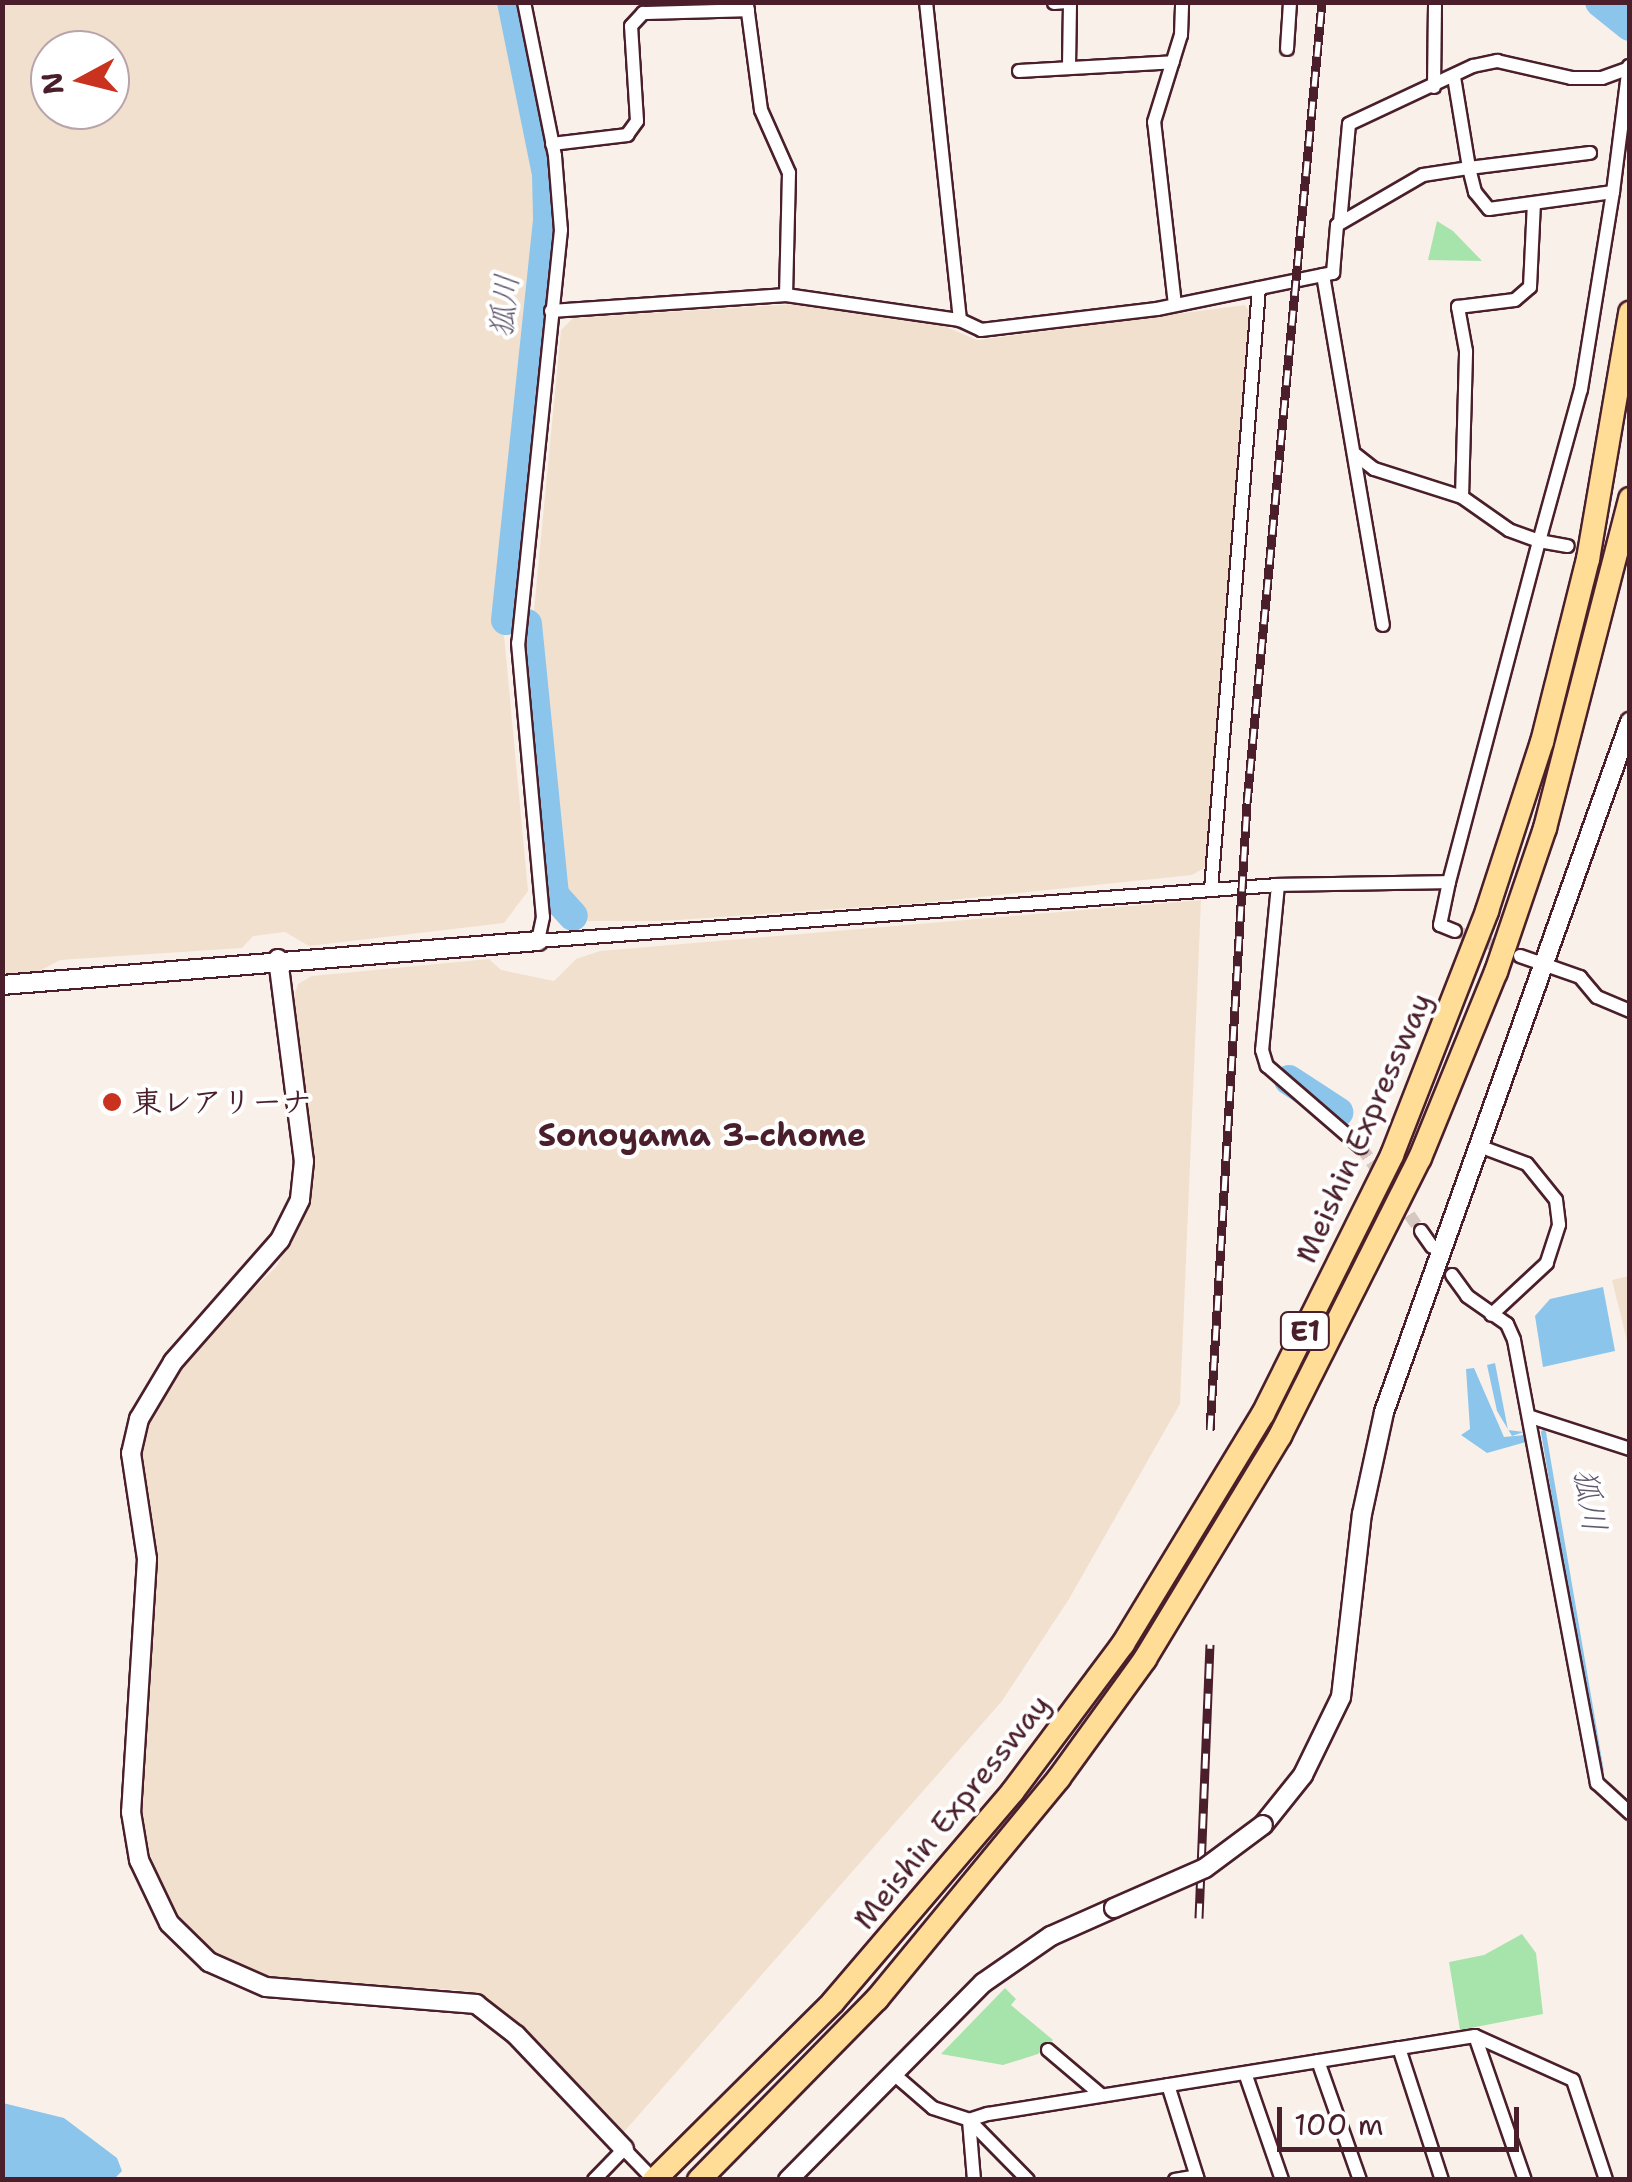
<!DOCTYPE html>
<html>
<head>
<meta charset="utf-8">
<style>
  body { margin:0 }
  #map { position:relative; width:1632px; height:2182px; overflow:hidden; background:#f9f1e9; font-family:"Shantell Sans","Klee One",sans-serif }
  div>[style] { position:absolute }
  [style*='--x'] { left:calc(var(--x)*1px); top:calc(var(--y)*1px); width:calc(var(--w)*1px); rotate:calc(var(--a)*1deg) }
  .built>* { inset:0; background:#f2e0cf }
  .green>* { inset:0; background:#a7e4ab }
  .water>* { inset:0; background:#8cc5eb }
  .stream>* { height:5px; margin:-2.5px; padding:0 2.5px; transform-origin:2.5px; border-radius:2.5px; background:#8cc5eb }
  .river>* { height:30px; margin:-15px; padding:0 15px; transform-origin:15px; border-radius:15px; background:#8cc5eb }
  .street-tunnel>* { height:12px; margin-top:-6px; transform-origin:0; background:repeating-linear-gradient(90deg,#d6c7c3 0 12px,transparent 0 18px) }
  .roads { filter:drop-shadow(2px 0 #4a1f2b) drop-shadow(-2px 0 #4a1f2b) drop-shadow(0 2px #4a1f2b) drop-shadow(0 -2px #4a1f2b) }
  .street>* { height:12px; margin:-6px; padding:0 6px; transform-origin:6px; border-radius:6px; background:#fff }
  .secondary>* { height:18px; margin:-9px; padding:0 9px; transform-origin:9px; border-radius:9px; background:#fff }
  .highway>* { height:22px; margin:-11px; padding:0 11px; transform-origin:11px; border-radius:11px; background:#ffdd96 }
  .rail>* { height:9px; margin-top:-4.5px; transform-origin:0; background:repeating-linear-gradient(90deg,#fff 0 15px,#4a1f2b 0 30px); box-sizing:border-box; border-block:2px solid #4a1f2b }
  .bridges { filter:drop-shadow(2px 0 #4a1f2b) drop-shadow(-2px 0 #4a1f2b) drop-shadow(0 2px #4a1f2b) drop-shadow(0 -2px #4a1f2b) }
  .secondary-bridge>* { height:18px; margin:-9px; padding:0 9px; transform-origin:9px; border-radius:9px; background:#fff }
  .dots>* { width:28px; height:28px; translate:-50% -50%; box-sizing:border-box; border:5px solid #fff; border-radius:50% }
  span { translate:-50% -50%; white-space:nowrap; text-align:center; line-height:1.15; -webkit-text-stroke:8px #fff; paint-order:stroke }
  .shield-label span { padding:2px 8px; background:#fff; border:2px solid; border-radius:8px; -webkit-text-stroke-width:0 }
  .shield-label { font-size:28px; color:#4a1f2b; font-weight:700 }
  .poi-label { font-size:30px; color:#4a1f2b; font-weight:700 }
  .left { translate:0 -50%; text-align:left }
  .street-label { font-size:30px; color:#4a1f2b }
  .water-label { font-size:32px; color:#61596e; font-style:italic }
  .neighbourhood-label { font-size:32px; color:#4a1f2b; font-weight:700 }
  .frame { position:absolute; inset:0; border:5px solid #4a1f2b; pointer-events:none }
  .north { position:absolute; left:30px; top:30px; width:100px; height:100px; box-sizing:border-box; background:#fff; border:2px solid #b7a5aa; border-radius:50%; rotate:263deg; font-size:28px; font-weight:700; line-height:40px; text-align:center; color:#4a1f2b }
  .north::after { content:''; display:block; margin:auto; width:35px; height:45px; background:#c8321e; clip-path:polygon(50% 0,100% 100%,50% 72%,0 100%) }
  .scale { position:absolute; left:1277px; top:2107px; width:242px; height:45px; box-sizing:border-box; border:5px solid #4a1f2b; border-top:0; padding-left:12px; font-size:30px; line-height:35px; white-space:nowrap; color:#4a1f2b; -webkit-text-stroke:8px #fff; paint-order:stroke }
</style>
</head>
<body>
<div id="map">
  <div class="built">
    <div style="clip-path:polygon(evenodd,3px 3px,503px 3px,538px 199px,500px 592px,528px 891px,504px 923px,309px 946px,285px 932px,253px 936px,242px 948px,60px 960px,36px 973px,3px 978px,3px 3px,50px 50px,110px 50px,110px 110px,50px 110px,50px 50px)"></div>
    <div style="clip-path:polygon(796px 304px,939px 324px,977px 340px,1245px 305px,1252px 315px,1206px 867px,1192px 875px,922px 903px,663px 921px,588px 921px,560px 895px,533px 620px,561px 330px,573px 318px)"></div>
    <div style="clip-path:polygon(1201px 900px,1180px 1404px,1069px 1599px,1002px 1701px,623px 2133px,498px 2007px,458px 1990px,262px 1979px,209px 1953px,175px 1922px,139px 1824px,140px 1449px,152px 1408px,190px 1350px,276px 1267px,305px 1215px,312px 1175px,292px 1003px,298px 984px,312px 976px,489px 959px,501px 970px,554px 981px,576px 959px,600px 951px)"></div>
    <div style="clip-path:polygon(1629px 1276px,1630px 1276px,1629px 1349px,1612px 1280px)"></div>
  </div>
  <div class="green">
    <div style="clip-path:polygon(1437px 221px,1453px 231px,1482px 261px,1428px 260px)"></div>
    <div style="clip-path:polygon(1522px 1934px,1536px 1953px,1543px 2014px,1460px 2030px,1449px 1962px,1484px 1955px)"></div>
    <div style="clip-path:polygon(1005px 1988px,1016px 1999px,1011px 2005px,1053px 2040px,1038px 2054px,1003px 2065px,941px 2054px)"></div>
  </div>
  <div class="water">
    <div style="clip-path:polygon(1603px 1287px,1615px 1351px,1543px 1367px,1535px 1316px,1550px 1299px)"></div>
    <div style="clip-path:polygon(1495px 1363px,1508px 1430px,1524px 1432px,1512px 1436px,1497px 1411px,1487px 1365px)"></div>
    <div style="clip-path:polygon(1474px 1368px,1504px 1437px,1525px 1435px,1526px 1442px,1487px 1453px,1461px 1435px,1470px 1429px,1466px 1369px)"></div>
    <div style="clip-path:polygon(3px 2103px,64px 2118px,117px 2158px,122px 2171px,114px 2179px,3px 2179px)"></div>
  </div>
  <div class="stream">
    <div style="--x:1543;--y:1432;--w:343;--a:80.3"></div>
  </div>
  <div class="river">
    <div style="--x:1600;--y:2;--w:38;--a:39"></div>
    <div style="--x:506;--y:620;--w:404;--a:-84"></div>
    <div style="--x:548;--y:218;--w:44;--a:-91.3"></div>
    <div style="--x:547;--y:174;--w:176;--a:-101.5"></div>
    <div style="--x:527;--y:624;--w:272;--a:84.3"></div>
    <div style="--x:554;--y:895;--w:28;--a:48"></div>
    <div style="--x:1289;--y:1080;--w:59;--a:33.1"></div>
  </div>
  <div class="street-tunnel">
    <div style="--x:1455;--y:931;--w:58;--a:20.3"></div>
    <div style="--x:1361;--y:1147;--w:40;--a:55.1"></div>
    <div style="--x:1399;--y:1200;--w:38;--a:55"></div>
  </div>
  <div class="roads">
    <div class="street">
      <div style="--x:524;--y:2;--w:157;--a:78.6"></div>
      <div style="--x:555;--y:156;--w:74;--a:85.4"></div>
      <div style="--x:561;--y:230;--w:415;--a:95.9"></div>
      <div style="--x:518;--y:643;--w:275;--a:84.8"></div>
      <div style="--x:543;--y:917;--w:25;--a:102"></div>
      <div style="--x:538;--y:941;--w:742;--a:-4.33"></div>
      <div style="--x:1278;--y:885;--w:171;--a:-1"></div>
      <div style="--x:1449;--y:882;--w:353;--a:-75.2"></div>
      <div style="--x:1539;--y:541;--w:29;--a:10"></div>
      <div style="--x:926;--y:2;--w:320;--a:83.9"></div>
      <div style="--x:1054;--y:3;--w:16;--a:-4"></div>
      <div style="--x:747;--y:5;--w:106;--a:82.4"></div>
      <div style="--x:761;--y:110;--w:69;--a:66"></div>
      <div style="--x:789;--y:173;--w:122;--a:91.4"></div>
      <div style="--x:1287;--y:49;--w:47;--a:-86.3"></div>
      <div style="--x:1069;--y:67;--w:65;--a:-89.1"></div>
      <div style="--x:1019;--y:71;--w:154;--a:-3.3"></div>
      <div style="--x:1454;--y:77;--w:92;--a:80.6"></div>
      <div style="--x:1469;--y:168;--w:122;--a:-7.1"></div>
      <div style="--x:1434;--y:87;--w:85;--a:-89.3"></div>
      <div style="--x:552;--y:144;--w:76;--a:-6.8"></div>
      <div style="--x:627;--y:135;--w:17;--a:-54"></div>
      <div style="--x:637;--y:121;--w:95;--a:-93.6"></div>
      <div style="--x:631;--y:26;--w:18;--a:-47"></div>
      <div style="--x:643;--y:13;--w:105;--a:-1.6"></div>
      <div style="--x:1613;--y:192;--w:127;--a:-82.8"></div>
      <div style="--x:1340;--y:223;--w:99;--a:-84.8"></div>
      <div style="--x:1349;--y:124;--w:137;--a:-25.1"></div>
      <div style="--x:1473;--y:66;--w:25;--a:-12"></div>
      <div style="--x:1497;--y:61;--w:76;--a:12.9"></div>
      <div style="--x:1571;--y:78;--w:31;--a:0"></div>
      <div style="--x:1602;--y:78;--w:29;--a:-20"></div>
      <div style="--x:1323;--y:275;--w:355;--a:80.3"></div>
      <div style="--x:1175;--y:305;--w:184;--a:-96.5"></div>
      <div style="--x:1154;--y:122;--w:91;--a:-72.8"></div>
      <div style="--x:1181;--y:35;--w:33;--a:-88"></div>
      <div style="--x:551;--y:311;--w:236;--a:-3.9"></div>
      <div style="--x:786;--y:295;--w:176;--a:8.2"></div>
      <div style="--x:960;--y:320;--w:23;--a:25"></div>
      <div style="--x:981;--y:330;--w:177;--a:-6.8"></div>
      <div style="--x:1157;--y:309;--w:180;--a:-11.6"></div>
      <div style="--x:1333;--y:273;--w:48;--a:-85.2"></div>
      <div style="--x:1337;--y:225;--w:99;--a:-30.2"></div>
      <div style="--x:1423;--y:175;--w:47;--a:-8.7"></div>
      <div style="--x:1469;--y:168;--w:25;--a:76"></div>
      <div style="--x:1475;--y:192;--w:22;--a:51"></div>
      <div style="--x:1489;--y:209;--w:125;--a:-7.8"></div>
      <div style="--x:1613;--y:192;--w:200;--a:99.2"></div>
      <div style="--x:1581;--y:389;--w:158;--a:105.4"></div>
      <div style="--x:1539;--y:541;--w:32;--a:-160"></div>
      <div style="--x:1509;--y:530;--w:57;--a:-144.9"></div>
      <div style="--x:1462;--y:497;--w:92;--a:-162.3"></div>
      <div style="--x:1374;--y:469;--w:23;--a:-142"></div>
      <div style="--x:1462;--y:497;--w:146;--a:-88.4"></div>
      <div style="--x:1466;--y:351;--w:45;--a:-100.3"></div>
      <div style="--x:1458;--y:307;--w:57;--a:-7"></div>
      <div style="--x:1515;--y:300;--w:20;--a:-41"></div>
      <div style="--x:1530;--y:287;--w:84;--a:-87.3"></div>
      <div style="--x:1449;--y:882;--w:44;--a:101.8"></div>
      <div style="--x:1440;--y:925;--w:16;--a:22"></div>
      <div style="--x:1278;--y:885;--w:166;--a:95.5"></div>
      <div style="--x:1262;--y:1050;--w:17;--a:73"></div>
      <div style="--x:1267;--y:1066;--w:124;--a:40.8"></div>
      <div style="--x:1211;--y:890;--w:604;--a:-85.44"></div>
      <div style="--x:1520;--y:956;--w:64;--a:19.3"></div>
      <div style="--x:1580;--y:977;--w:26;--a:50"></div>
      <div style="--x:1597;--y:997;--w:36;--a:23"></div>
      <div style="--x:1479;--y:1146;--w:51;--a:20.6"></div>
      <div style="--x:1527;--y:1164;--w:46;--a:51.1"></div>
      <div style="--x:1556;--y:1200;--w:25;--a:83"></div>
      <div style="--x:1559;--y:1225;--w:40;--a:108"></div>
      <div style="--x:1547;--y:1263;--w:76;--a:137.1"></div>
      <div style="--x:1421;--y:1231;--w:19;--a:55"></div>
      <div style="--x:1452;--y:1275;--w:26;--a:54"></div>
      <div style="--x:1467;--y:1296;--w:49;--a:35"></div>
      <div style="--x:1507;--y:1324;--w:17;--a:66"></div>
      <div style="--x:1514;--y:1340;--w:451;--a:79.4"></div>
      <div style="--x:1597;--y:1783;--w:45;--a:42.3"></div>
      <div style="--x:1531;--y:1417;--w:104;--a:17.9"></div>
      <div style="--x:1475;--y:2036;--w:152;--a:70.9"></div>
      <div style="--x:1399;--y:2048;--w:139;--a:72"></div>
      <div style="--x:1048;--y:2050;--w:70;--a:40.3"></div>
      <div style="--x:1318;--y:2061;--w:126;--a:70.6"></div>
      <div style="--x:1245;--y:2073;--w:113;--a:70.9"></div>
      <div style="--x:896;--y:2076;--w:49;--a:40.9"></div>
      <div style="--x:933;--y:2108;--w:38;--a:18"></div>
      <div style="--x:969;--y:2120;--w:84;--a:45.5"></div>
      <div style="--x:1168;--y:2085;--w:100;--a:72.5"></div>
      <div style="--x:594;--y:2180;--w:43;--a:-45.9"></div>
      <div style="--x:624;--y:2149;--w:43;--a:45.9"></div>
      <div style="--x:974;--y:2180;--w:60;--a:-94.8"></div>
      <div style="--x:969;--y:2120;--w:20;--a:-18"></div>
      <div style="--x:988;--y:2114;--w:493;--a:-9.1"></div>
      <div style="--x:1475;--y:2036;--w:107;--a:24.2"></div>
      <div style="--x:1573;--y:2080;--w:105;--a:71.7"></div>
      <div style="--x:1175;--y:2180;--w:22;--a:-10"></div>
    </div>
    <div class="secondary">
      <div style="--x:278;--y:959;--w:204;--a:82.7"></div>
      <div style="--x:304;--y:1161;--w:39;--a:96"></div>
      <div style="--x:300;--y:1200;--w:45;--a:116.6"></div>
      <div style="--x:280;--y:1240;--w:162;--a:131.3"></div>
      <div style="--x:173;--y:1362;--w:66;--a:120.8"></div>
      <div style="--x:139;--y:1419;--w:35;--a:103"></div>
      <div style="--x:131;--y:1453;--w:107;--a:81.4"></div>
      <div style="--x:147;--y:1559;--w:254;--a:93.6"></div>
      <div style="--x:131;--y:1812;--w:49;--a:80.5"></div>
      <div style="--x:139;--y:1860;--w:70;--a:64.5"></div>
      <div style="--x:169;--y:1923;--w:56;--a:44.3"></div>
      <div style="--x:209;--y:1962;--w:62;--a:23.7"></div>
      <div style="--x:266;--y:1987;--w:211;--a:4.6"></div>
      <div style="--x:476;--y:2004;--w:51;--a:37.8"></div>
      <div style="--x:516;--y:2035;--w:157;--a:46.5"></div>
      <div style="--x:2;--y:985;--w:538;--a:-4.69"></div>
      <div style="--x:1263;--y:1825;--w:64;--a:-51.3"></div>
      <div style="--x:1303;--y:1775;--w:87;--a:-64"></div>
      <div style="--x:1341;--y:1697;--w:184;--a:-83.5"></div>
      <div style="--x:1362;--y:1514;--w:104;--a:-77.8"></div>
      <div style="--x:1384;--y:1412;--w:733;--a:-70.38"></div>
      <div style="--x:788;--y:2180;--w:277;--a:-45.3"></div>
      <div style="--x:983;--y:1983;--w:83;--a:-34.7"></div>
      <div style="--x:1051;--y:1936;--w:69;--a:-24"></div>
    </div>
    <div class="highway">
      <div style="--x:654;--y:2180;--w:252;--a:-44.8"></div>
      <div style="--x:833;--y:2002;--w:277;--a:-49.5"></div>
      <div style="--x:1013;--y:1791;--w:184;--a:-53.2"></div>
      <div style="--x:1123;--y:1644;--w:269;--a:-58.7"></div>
      <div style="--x:1263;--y:1414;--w:289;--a:-63.5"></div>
      <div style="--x:1392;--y:1155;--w:262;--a:-68.7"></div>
      <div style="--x:1487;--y:911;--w:178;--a:-72"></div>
      <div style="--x:1542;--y:742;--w:189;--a:-75.9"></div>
      <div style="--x:1588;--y:559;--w:250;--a:-80.3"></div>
      <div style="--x:699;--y:2180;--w:254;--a:-45.5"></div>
      <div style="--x:877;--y:1999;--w:286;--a:-50.5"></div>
      <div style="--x:1059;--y:1778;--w:147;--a:-54.1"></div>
      <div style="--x:1145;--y:1659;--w:261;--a:-58.8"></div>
      <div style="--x:1280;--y:1436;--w:311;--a:-63.3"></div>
      <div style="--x:1420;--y:1158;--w:201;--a:-67.8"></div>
      <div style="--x:1496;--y:972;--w:152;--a:-71.2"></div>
      <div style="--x:1545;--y:828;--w:340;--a:-75.5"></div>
    </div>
  </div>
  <div class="rail">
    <div style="--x:1210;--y:1430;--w:628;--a:-86.62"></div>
    <div style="--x:1247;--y:803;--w:805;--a:-84.65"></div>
    <div style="--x:1199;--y:1918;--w:274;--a:-87.7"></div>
  </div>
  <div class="bridges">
    <div class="secondary-bridge">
      <div style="--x:1114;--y:1908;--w:99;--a:-23.7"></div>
      <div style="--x:1205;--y:1868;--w:72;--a:-36.6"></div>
    </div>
  </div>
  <div class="dots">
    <div style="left:112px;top:1102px;background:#c8321e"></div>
  </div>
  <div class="shield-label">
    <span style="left:1305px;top:1331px">E1</span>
  </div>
  <div class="poi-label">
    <span class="left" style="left:132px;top:1102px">東レアリーナ</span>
  </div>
  <div class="street-label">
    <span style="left:1364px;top:1128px;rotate:-66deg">Meishin Expressway</span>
    <span style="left:952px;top:1812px;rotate:-51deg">Meishin Expressway</span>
  </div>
  <div class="water-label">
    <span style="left:504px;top:306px;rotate:-84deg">狐川</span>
    <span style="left:1590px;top:1500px;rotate:80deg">狐川</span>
  </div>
  <div class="neighbourhood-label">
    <span style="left:702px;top:1135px">Sonoyama 3-chome</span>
  </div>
  <div class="frame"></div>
  <div class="north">N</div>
  <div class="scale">100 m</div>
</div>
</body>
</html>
